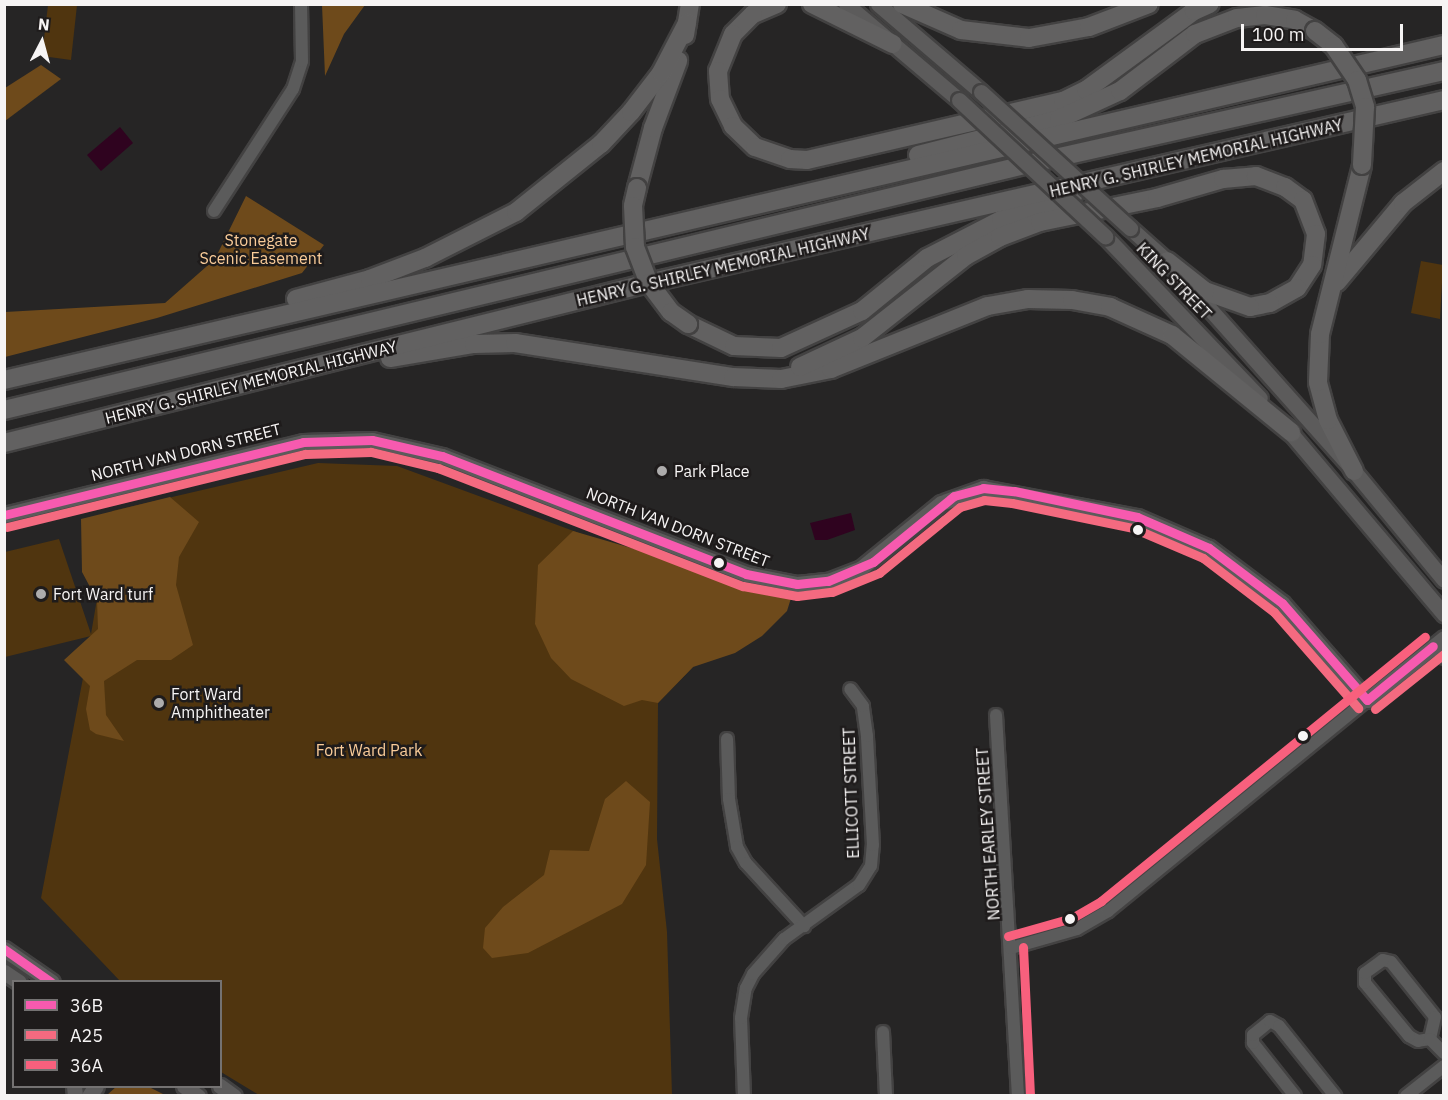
<!DOCTYPE html>
<html>
<head>
<meta charset="utf-8">
<style>
  body { margin:0 }
  #map { position:relative; width:1448px; height:1100px; overflow:hidden; background:#262525; font-family:"IBM Plex Sans",sans-serif }
  div>[style] { position:absolute }
  [style*='--x'] { left:calc(var(--x)*1px); top:calc(var(--y)*1px); width:calc(var(--w)*1px); rotate:calc(var(--a)*1deg) }
  .green>* { inset:0; background:#50350f }
  .forest>* { inset:0; background:#6e4a1b }
  .water>* { inset:0; background:#2f031f }
  .roads { filter:drop-shadow(2px 0 #434242) drop-shadow(-2px 0 #434242) drop-shadow(0 2px #434242) drop-shadow(0 -2px #434242) }
  .minor>* { height:12px; margin:-6px; padding:0 6px; transform-origin:6px; border-radius:6px; background:#5b5b5b }
  .major>* { height:15px; margin:-7.5px; padding:0 7.5px; transform-origin:7.5px; border-radius:7.5px; background:#5c5b5b }
  .highway>* { height:18px; margin:-9px; padding:0 9px; transform-origin:9px; border-radius:9px; background:#626161 }
  .bridges { filter:drop-shadow(2px 0 #434242) drop-shadow(-2px 0 #434242) drop-shadow(0 2px #434242) drop-shadow(0 -2px #434242) }
  .major-bridge>* { height:15px; margin:-7.5px; padding:0 7.5px; transform-origin:7.5px; border-radius:7.5px; background:#5c5b5b }
  .highway-bridge>* { height:18px; margin:-9px; padding:0 9px; transform-origin:9px; border-radius:9px; background:#626161 }
  .bus-1>* { height:9px; margin:-4.5px; padding:0 4.5px; transform-origin:4.5px; border-radius:4.5px; background:#f75aaf }
  .bus-2>* { height:9px; margin:-4.5px; padding:0 4.5px; transform-origin:4.5px; border-radius:4.5px; background:#f46a80 }
  .bus-3>* { height:9px; margin:-4.5px; padding:0 4.5px; transform-origin:4.5px; border-radius:4.5px; background:#f8607d }
  .dots>* { width:16px; height:16px; translate:-50% -50%; box-sizing:border-box; border:3px solid #1e1b1b; border-radius:50% }
  span { translate:-50% -50%; white-space:nowrap; text-align:center; line-height:1.15; -webkit-text-stroke:5px #1e1b1b; paint-order:stroke }
  .street-label { font-size:16px; color:#f6f4f4 }
  .park-label { font-size:16px; color:#facc99 }
  .poi-label { font-size:16px; color:#f6f4f4 }
  .left { translate:0 -50%; text-align:left }
  .frame { position:absolute; inset:0; border:6px solid #f6f4f4; pointer-events:none }
  .legend { position:absolute; left:12px; top:980px; width:210px; height:108px; box-sizing:border-box; background:#1e1b1b; border:2px solid #747272; margin:0; padding:8px 10px; list-style:none; font-size:18px; color:#f6f4f4 }
  .legend li { display:flex; align-items:center; gap:12px; height:30px }
  .legend b { width:30px; border:2px solid #747272 }
  .north { position:absolute; left:12px; top:12px; width:60px; height:60px; -webkit-text-stroke:4px #1e1b1b; paint-order:stroke; rotate:6deg; font-size:16px; font-weight:700; line-height:24px; text-align:center; color:#f6f4f4 }
  .north::after { content:''; display:block; margin:auto; width:21px; height:27px; background:#f6f4f4; clip-path:polygon(50% 0,100% 100%,50% 72%,0 100%) }
  .scale { position:absolute; left:1241px; top:24px; width:162px; height:27px; box-sizing:border-box; border:3px solid #f6f4f4; border-top:0; padding-left:8px; font-size:18px; line-height:21px; white-space:nowrap; color:#f6f4f4; -webkit-text-stroke:4px #1e1b1b; paint-order:stroke }
</style>
</head>
<body>
<div id="map">
  <div class="green">
    <div style="clip-path:polygon(48px 5px,77px 5px,71px 60px,42px 56px)"></div>
    <div style="clip-path:polygon(1421px 261px,1443px 265px,1440px 319px,1411px 313px)"></div>
    <div style="clip-path:polygon(318px 463px,397px 466px,715px 583px,693px 667px,658px 703px,657px 839px,667px 932px,672px 1095px,259px 1095px,221px 1072px,220px 982px,120px 981px,41px 898px,91px 636px,5px 657px,5px 552px,59px 539px,91px 634px,112px 511px)"></div>
  </div>
  <div class="forest">
    <div style="clip-path:polygon(322px 5px,365px 5px,344px 34px,325px 76px)"></div>
    <div style="clip-path:polygon(41px 65px,61px 79px,5px 121px,5px 88px)"></div>
    <div style="clip-path:polygon(246px 196px,324px 245px,302px 273px,157px 318px,5px 357px,5px 312px,165px 303px,215px 259px)"></div>
    <div style="clip-path:polygon(170px 497px,199px 522px,179px 557px,176px 585px,193px 645px,171px 660px,137px 660px,104px 681px,106px 715px,124px 741px,96px 734px,90px 730px,86px 709px,90px 686px,64px 660px,98px 629px,97px 600px,82px 572px,81px 519px)"></div>
    <div style="clip-path:polygon(573px 531px,792px 595px,787px 611px,762px 636px,735px 653px,693px 667px,658px 703px,642px 700px,624px 706px,571px 679px,551px 658px,535px 624px,538px 565px)"></div>
    <div style="clip-path:polygon(626px 781px,650px 802px,646px 865px,622px 904px,528px 953px,492px 958px,483px 948px,485px 928px,503px 907px,544px 875px,550px 850px,589px 851px,605px 799px)"></div>
    <div style="clip-path:polygon(117px 1086px,149px 1087px,165px 1095px,107px 1095px)"></div>
  </div>
  <div class="water">
    <div style="clip-path:polygon(120px 127px,133px 143px,101px 171px,87px 155px)"></div>
    <div style="clip-path:polygon(851px 513px,855px 530px,827px 540px,815px 540px,810px 523px)"></div>
  </div>
  <div class="roads">
    <div class="minor">
      <div style="--x:214;--y:211;--w:145;--a:-57.1"></div>
      <div style="--x:293;--y:89;--w:29;--a:-72"></div>
      <div style="--x:302;--y:61;--w:57;--a:-91"></div>
      <div style="--x:1433;--y:646;--w:16;--a:47"></div>
      <div style="--x:996;--y:715;--w:382;--a:86.7"></div>
      <div style="--x:727;--y:739;--w:60;--a:88.1"></div>
      <div style="--x:729;--y:799;--w:49;--a:80.5"></div>
      <div style="--x:737;--y:847;--w:18;--a:61"></div>
      <div style="--x:746;--y:863;--w:86;--a:47.4"></div>
      <div style="--x:1011;--y:948;--w:69;--a:-16.1"></div>
      <div style="--x:1077;--y:929;--w:36;--a:-30"></div>
      <div style="--x:1108;--y:911;--w:334;--a:-39.2"></div>
      <div style="--x:1383;--y:960;--w:8;--a:14"></div>
      <div style="--x:1391;--y:962;--w:70;--a:51.3"></div>
      <div style="--x:1435;--y:1017;--w:23;--a:103"></div>
      <div style="--x:1430;--y:1039;--w:12;--a:171"></div>
      <div style="--x:1418;--y:1041;--w:10;--a:-151"></div>
      <div style="--x:1409;--y:1036;--w:69;--a:-129.7"></div>
      <div style="--x:1365;--y:983;--w:10;--a:-90"></div>
      <div style="--x:1365;--y:973;--w:22;--a:-36"></div>
      <div style="--x:883;--y:1032;--w:64;--a:87.3"></div>
      <div style="--x:1430;--y:1039;--w:20;--a:45"></div>
      <div style="--x:744;--y:1096;--w:78;--a:-92.2"></div>
      <div style="--x:741;--y:1018;--w:30;--a:-81"></div>
      <div style="--x:746;--y:988;--w:16;--a:-63"></div>
      <div style="--x:753;--y:974;--w:47;--a:-48.5"></div>
      <div style="--x:784;--y:939;--w:92;--a:-35.8"></div>
      <div style="--x:859;--y:885;--w:22;--a:-58"></div>
      <div style="--x:871;--y:866;--w:21;--a:-85"></div>
      <div style="--x:873;--y:845;--w:109;--a:-93.2"></div>
      <div style="--x:867;--y:736;--w:30;--a:-98"></div>
      <div style="--x:863;--y:706;--w:21;--a:-127"></div>
      <div style="--x:1295;--y:1096;--w:68;--a:-128.4"></div>
      <div style="--x:1253;--y:1043;--w:8;--a:-90"></div>
      <div style="--x:1253;--y:1035;--w:22;--a:-39"></div>
      <div style="--x:1270;--y:1021;--w:10;--a:29"></div>
      <div style="--x:1279;--y:1026;--w:90;--a:51.3"></div>
      <div style="--x:1406;--y:1096;--w:48;--a:-38.3"></div>
    </div>
    <div class="major">
      <div style="--x:846;--y:4;--w:148;--a:40.3"></div>
      <div style="--x:878;--y:4;--w:135;--a:40.5"></div>
      <div style="--x:1130;--y:228;--w:50;--a:41.7"></div>
      <div style="--x:1167;--y:261;--w:281;--a:48.3"></div>
      <div style="--x:1354;--y:471;--w:141;--a:50.5"></div>
      <div style="--x:1105;--y:236;--w:224;--a:46.3"></div>
      <div style="--x:1284;--y:425;--w:248;--a:49.8"></div>
      <div style="--x:4;--y:515;--w:308;--a:-13.7"></div>
      <div style="--x:303;--y:442;--w:69;--a:-1.7"></div>
      <div style="--x:372;--y:440;--w:72;--a:12.9"></div>
      <div style="--x:442;--y:456;--w:326;--a:21.2"></div>
      <div style="--x:746;--y:574;--w:52;--a:11.1"></div>
      <div style="--x:797;--y:584;--w:31;--a:-6"></div>
      <div style="--x:828;--y:581;--w:34;--a:-21"></div>
      <div style="--x:860;--y:569;--w:104;--a:-39.2"></div>
      <div style="--x:941;--y:503;--w:45;--a:-19.7"></div>
      <div style="--x:983;--y:488;--w:157;--a:10.7"></div>
      <div style="--x:1137;--y:517;--w:78;--a:23.3"></div>
      <div style="--x:1209;--y:548;--w:91;--a:37"></div>
      <div style="--x:1282;--y:603;--w:129;--a:48.8"></div>
      <div style="--x:1367;--y:700;--w:99;--a:-38.8"></div>
      <div style="--x:4;--y:949;--w:58;--a:34.5"></div>
      <div style="--x:4;--y:972;--w:18;--a:34"></div>
      <div style="--x:74;--y:1086;--w:10;--a:84"></div>
      <div style="--x:184;--y:1086;--w:17;--a:36"></div>
      <div style="--x:220;--y:1086;--w:17;--a:36"></div>
      <div style="--x:89;--y:1096;--w:12;--a:-55"></div>
    </div>
    <div class="highway">
      <div style="--x:777;--y:4;--w:26;--a:157"></div>
      <div style="--x:753;--y:14;--w:28;--a:135"></div>
      <div style="--x:733;--y:34;--w:40;--a:112"></div>
      <div style="--x:718;--y:71;--w:28;--a:86"></div>
      <div style="--x:720;--y:99;--w:30;--a:64"></div>
      <div style="--x:733;--y:126;--w:30;--a:44"></div>
      <div style="--x:755;--y:147;--w:37;--a:19"></div>
      <div style="--x:790;--y:159;--w:17;--a:3"></div>
      <div style="--x:807;--y:160;--w:263;--a:-13"></div>
      <div style="--x:1063;--y:101;--w:25;--a:-26"></div>
      <div style="--x:1086;--y:90;--w:134;--a:-36.2"></div>
      <div style="--x:1194;--y:11;--w:17;--a:-24"></div>
      <div style="--x:812;--y:4;--w:90;--a:26.3"></div>
      <div style="--x:902;--y:4;--w:64;--a:23.8"></div>
      <div style="--x:961;--y:30;--w:68;--a:6.7"></div>
      <div style="--x:1029;--y:38;--w:61;--a:-10.4"></div>
      <div style="--x:1089;--y:27;--w:64;--a:-21"></div>
      <div style="--x:685;--y:35;--w:31;--a:-81"></div>
      <div style="--x:918;--y:155;--w:146;--a:-14.3"></div>
      <div style="--x:1059;--y:119;--w:67;--a:-24.7"></div>
      <div style="--x:1120;--y:91;--w:94;--a:-37.2"></div>
      <div style="--x:1195;--y:34;--w:45;--a:-20.9"></div>
      <div style="--x:1237;--y:18;--w:28;--a:-6"></div>
      <div style="--x:1265;--y:15;--w:30;--a:9"></div>
      <div style="--x:1295;--y:20;--w:23;--a:29"></div>
      <div style="--x:637;--y:188;--w:62;--a:-75.1"></div>
      <div style="--x:653;--y:128;--w:72;--a:-69.5"></div>
      <div style="--x:1337;--y:282;--w:103;--a:-50.1"></div>
      <div style="--x:1403;--y:203;--w:52;--a:-38"></div>
      <div style="--x:296;--y:299;--w:77;--a:-15.1"></div>
      <div style="--x:370;--y:279;--w:59;--a:-20.9"></div>
      <div style="--x:425;--y:258;--w:102;--a:-26.8"></div>
      <div style="--x:516;--y:212;--w:109;--a:-38.7"></div>
      <div style="--x:601;--y:144;--w:44;--a:-46.8"></div>
      <div style="--x:631;--y:112;--w:49;--a:-52.4"></div>
      <div style="--x:661;--y:73;--w:56;--a:-62.5"></div>
      <div style="--x:688;--y:324;--w:51;--a:25.6"></div>
      <div style="--x:734;--y:346;--w:47;--a:2.4"></div>
      <div style="--x:781;--y:348;--w:89;--a:-24.6"></div>
      <div style="--x:862;--y:311;--w:84;--a:-39.2"></div>
      <div style="--x:927;--y:258;--w:83;--a:-27.2"></div>
      <div style="--x:1001;--y:220;--w:76;--a:-18.4"></div>
      <div style="--x:390;--y:358;--w:85;--a:-9.5"></div>
      <div style="--x:474;--y:344;--w:41;--a:-1.4"></div>
      <div style="--x:515;--y:343;--w:221;--a:8.9"></div>
      <div style="--x:733;--y:377;--w:48;--a:2.4"></div>
      <div style="--x:781;--y:379;--w:51;--a:-11.3"></div>
      <div style="--x:831;--y:369;--w:169;--a:-21.9"></div>
      <div style="--x:988;--y:306;--w:41;--a:-9.9"></div>
      <div style="--x:1028;--y:299;--w:44;--a:1.3"></div>
      <div style="--x:1072;--y:300;--w:39;--a:10"></div>
      <div style="--x:1110;--y:307;--w:68;--a:24.3"></div>
      <div style="--x:1172;--y:335;--w:154;--a:39.2"></div>
      <div style="--x:800;--y:367;--w:68;--a:-25.1"></div>
      <div style="--x:862;--y:338;--w:132;--a:-38.3"></div>
      <div style="--x:966;--y:256;--w:39;--a:-29"></div>
      <div style="--x:1000;--y:237;--w:43;--a:-20.6"></div>
      <div style="--x:1040;--y:222;--w:119;--a:-11.6"></div>
      <div style="--x:1157;--y:198;--w:69;--a:-16.1"></div>
      <div style="--x:1223;--y:179;--w:33;--a:-5"></div>
      <div style="--x:1256;--y:176;--w:31;--a:21"></div>
      <div style="--x:1285;--y:187;--w:22;--a:36"></div>
      <div style="--x:1303;--y:200;--w:36;--a:69"></div>
      <div style="--x:1316;--y:234;--w:31;--a:97"></div>
      <div style="--x:1312;--y:265;--w:27;--a:123"></div>
      <div style="--x:1297;--y:288;--w:31;--a:151"></div>
      <div style="--x:1270;--y:303;--w:20;--a:169"></div>
      <div style="--x:1250;--y:307;--w:48;--a:-160.4"></div>
      <div style="--x:1205;--y:291;--w:48;--a:-141.7"></div>
      <div style="--x:4;--y:380;--w:1478;--a:-13.1"></div>
      <div style="--x:4;--y:410;--w:1062;--a:-13.5"></div>
      <div style="--x:1037;--y:162;--w:417;--a:-12.6"></div>
      <div style="--x:4;--y:443;--w:664;--a:-13.95"></div>
      <div style="--x:648;--y:283;--w:817;--a:-12.95"></div>
      <div style="--x:1354;--y:471;--w:57;--a:-117"></div>
      <div style="--x:1328;--y:420;--w:39;--a:-105"></div>
      <div style="--x:1318;--y:382;--w:48;--a:-87.6"></div>
      <div style="--x:1320;--y:334;--w:174;--a:-76"></div>
    </div>
  </div>
  <div class="bridges">
    <div class="major-bridge">
      <div style="--x:981;--y:92;--w:202;--a:42.4"></div>
      <div style="--x:959;--y:100;--w:200;--a:43"></div>
    </div>
    <div class="highway-bridge">
      <div style="--x:1315;--y:31;--w:24;--a:38"></div>
      <div style="--x:1334;--y:46;--w:41;--a:55.9"></div>
      <div style="--x:1357;--y:80;--w:28;--a:73"></div>
      <div style="--x:1365;--y:107;--w:58;--a:93"></div>
      <div style="--x:637;--y:188;--w:18;--a:103"></div>
      <div style="--x:633;--y:206;--w:41;--a:87.2"></div>
      <div style="--x:635;--y:247;--w:39;--a:69"></div>
      <div style="--x:649;--y:283;--w:36;--a:53"></div>
      <div style="--x:671;--y:312;--w:21;--a:35"></div>
    </div>
  </div>
  <div class="bus-1">
    <div style="--x:4;--y:515;--w:308;--a:-13.7"></div>
    <div style="--x:303;--y:442;--w:69;--a:-1.7"></div>
    <div style="--x:372;--y:440;--w:72;--a:12.9"></div>
    <div style="--x:442;--y:456;--w:326;--a:21.2"></div>
    <div style="--x:746;--y:574;--w:52;--a:11.1"></div>
    <div style="--x:797;--y:584;--w:31;--a:-6"></div>
    <div style="--x:828;--y:581;--w:49;--a:-22.9"></div>
    <div style="--x:873;--y:562;--w:104;--a:-39.2"></div>
    <div style="--x:954;--y:496;--w:30;--a:-15"></div>
    <div style="--x:983;--y:488;--w:31;--a:6"></div>
    <div style="--x:1014;--y:491;--w:126;--a:11.9"></div>
    <div style="--x:1137;--y:517;--w:78;--a:23.3"></div>
    <div style="--x:1209;--y:548;--w:91;--a:37"></div>
    <div style="--x:1282;--y:603;--w:129;--a:48.8"></div>
    <div style="--x:1367;--y:700;--w:85;--a:-39.3"></div>
    <div style="--x:4;--y:949;--w:57;--a:35.1"></div>
  </div>
  <div class="bus-2">
    <div style="--x:7;--y:527;--w:307;--a:-13.8"></div>
    <div style="--x:305;--y:454;--w:66;--a:-1.7"></div>
    <div style="--x:371;--y:452;--w:69;--a:13.4"></div>
    <div style="--x:438;--y:468;--w:327;--a:21.2"></div>
    <div style="--x:743;--y:586;--w:55;--a:10.5"></div>
    <div style="--x:797;--y:596;--w:35;--a:-7"></div>
    <div style="--x:832;--y:592;--w:51;--a:-22"></div>
    <div style="--x:879;--y:573;--w:104;--a:-39.2"></div>
    <div style="--x:960;--y:507;--w:25;--a:-16"></div>
    <div style="--x:984;--y:500;--w:28;--a:6"></div>
    <div style="--x:1012;--y:503;--w:124;--a:11.7"></div>
    <div style="--x:1133;--y:528;--w:76;--a:23.2"></div>
    <div style="--x:1203;--y:558;--w:89;--a:37.3"></div>
    <div style="--x:1274;--y:612;--w:128;--a:48.8"></div>
    <div style="--x:1375;--y:709;--w:88;--a:-38.6"></div>
  </div>
  <div class="bus-3">
    <div style="--x:1008;--y:936;--w:66;--a:-15.7"></div>
    <div style="--x:1072;--y:918;--w:34;--a:-30"></div>
    <div style="--x:1101;--y:901;--w:418;--a:-39.2"></div>
    <div style="--x:1023;--y:947;--w:148;--a:87.3"></div>
  </div>
  <div class="dots">
    <div style="left:662px;top:471px;background:#adacac"></div>
    <div style="left:1138px;top:530px;background:#f6f4f4"></div>
    <div style="left:719px;top:563px;background:#f6f4f4"></div>
    <div style="left:41px;top:594px;background:#adacac"></div>
    <div style="left:159px;top:703px;background:#adacac"></div>
    <div style="left:1303px;top:736px;background:#f6f4f4"></div>
    <div style="left:1070px;top:919px;background:#f6f4f4"></div>
  </div>
  <div class="street-label">
    <span style="left:1196px;top:158px;rotate:-13deg">HENRY G. SHIRLEY MEMORIAL HIGHWAY</span>
    <span style="left:723px;top:267px;rotate:-13deg">HENRY G. SHIRLEY MEMORIAL HIGHWAY</span>
    <span style="left:1174px;top:281px;rotate:46deg">KING STREET</span>
    <span style="left:251px;top:382px;rotate:-14deg">HENRY G. SHIRLEY MEMORIAL HIGHWAY</span>
    <span style="left:186px;top:452px;rotate:-14deg">NORTH VAN DORN STREET</span>
    <span style="left:678px;top:527px;rotate:21deg">NORTH VAN DORN STREET</span>
    <span style="left:851px;top:793px;rotate:-92deg">ELLICOTT STREET</span>
    <span style="left:988px;top:834px;rotate:-94deg">NORTH EARLEY STREET</span>
  </div>
  <div class="park-label">
    <span style="left:261px;top:249px">Stonegate<br>Scenic Easement</span>
    <span style="left:369px;top:750px">Fort Ward Park</span>
  </div>
  <div class="poi-label">
    <span class="left" style="left:674px;top:471px">Park Place</span>
    <span class="left" style="left:53px;top:594px">Fort Ward turf</span>
    <span class="left" style="left:171px;top:703px">Fort Ward<br>Amphitheater</span>
  </div>
  <div class="frame"></div>
  <ul class="legend">
  <li><b style="height:8px;background:#f75aaf"></b>36B</li>
  <li><b style="height:8px;background:#f46a80"></b>A25</li>
  <li><b style="height:8px;background:#f8607d"></b>36A</li>
  </ul>
  <div class="north">N</div>
  <div class="scale">100 m</div>
</div>
</body>
</html>
